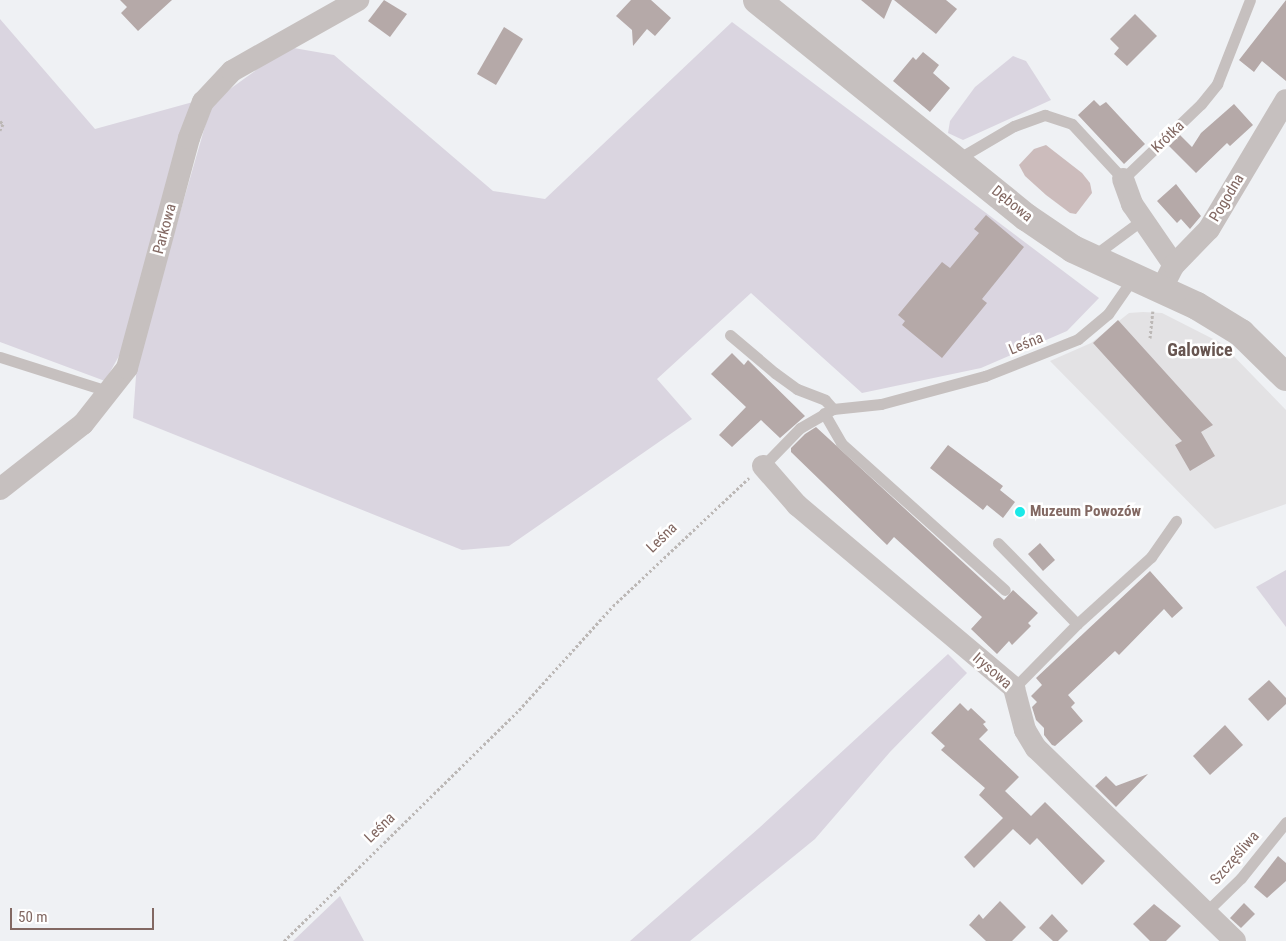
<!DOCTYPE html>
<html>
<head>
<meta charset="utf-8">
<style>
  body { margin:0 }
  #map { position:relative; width:1286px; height:941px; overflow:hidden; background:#eff1f4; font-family:"Roboto Condensed",sans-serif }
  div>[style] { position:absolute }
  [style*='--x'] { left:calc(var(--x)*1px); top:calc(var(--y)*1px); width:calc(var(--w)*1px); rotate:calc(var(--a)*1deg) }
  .built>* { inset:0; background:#e3e2e4 }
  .green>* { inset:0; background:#dad5e0 }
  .water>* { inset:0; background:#ccbcbc }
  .building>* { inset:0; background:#b5a9a8 }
  .path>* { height:3px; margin-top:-1.5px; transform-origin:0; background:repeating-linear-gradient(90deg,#bcb8b6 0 2.5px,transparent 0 5px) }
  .service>* { height:11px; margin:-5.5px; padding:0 5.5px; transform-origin:5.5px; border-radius:5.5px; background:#c6c0bf }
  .minor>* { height:22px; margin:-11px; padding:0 11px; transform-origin:11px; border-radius:11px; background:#c6c0bf }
  .tertiary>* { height:28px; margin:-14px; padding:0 14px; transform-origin:14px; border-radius:14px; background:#c6c0bf }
  .dots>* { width:14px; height:14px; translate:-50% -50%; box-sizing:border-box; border:2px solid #fff; border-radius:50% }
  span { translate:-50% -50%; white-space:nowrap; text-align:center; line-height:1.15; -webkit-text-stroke:5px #fff; paint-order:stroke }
  .street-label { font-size:15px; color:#826862 }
  .poi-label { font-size:15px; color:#826862; font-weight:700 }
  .left { translate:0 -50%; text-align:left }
  .quarter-label { font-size:18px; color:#675550; font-weight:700 }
  .scale { position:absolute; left:10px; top:908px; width:144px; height:22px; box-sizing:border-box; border:2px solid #826862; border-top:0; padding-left:6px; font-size:15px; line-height:18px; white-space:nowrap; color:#826862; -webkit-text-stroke:4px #fff; paint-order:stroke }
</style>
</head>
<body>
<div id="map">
  <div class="built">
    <div style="clip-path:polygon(1143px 312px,1162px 313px,1221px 343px,1286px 410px,1286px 504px,1215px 529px,1050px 361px,1091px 343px,1129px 313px)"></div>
  </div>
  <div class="green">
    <div style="clip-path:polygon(0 19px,95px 129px,193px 102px,124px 347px,105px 381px,0 342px)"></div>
    <div style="clip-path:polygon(732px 22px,1099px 298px,1067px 331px,981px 368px,862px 393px,751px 293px,657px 379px,692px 419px,509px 546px,462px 550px,133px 418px,137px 362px,212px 102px,288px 47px,334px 55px,493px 191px,545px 199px)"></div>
    <div style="clip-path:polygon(1013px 56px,1026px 61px,1051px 100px,963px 140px,948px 133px,950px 121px,975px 87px)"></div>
    <div style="clip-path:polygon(1286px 570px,1286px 627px,1256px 587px)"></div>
    <div style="clip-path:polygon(948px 654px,967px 673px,890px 752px,815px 839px,690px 941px,630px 941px,759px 828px)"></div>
    <div style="clip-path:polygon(340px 896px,364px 941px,293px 941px)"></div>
  </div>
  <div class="water">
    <div style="clip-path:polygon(1046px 145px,1082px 173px,1090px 183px,1092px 193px,1076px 214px,1070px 213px,1046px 195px,1025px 176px,1019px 165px,1034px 149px)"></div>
  </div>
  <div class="building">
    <div style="clip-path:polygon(120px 0,172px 0,138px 31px,121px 13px,127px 7px)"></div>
    <div style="clip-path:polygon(384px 0,407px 14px,390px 37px,368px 21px)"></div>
    <div style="clip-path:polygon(631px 0,651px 0,671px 18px,655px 36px,647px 29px,633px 46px,632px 30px,616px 16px)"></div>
    <div style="clip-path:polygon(861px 0,892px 0,884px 19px)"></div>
    <div style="clip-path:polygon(894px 0,946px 0,957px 9px,936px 34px)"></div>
    <div style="clip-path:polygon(1286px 0,1286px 81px,1262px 61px,1254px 72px,1239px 60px)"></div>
    <div style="clip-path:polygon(1135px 14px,1157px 36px,1127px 66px,1114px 54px,1119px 48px,1110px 39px)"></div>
    <div style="clip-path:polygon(504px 27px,523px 39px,496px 85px,477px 74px)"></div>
    <div style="clip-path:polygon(923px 52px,939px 65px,933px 73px,950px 88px,930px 112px,893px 81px,913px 57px,916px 60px)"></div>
    <div style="clip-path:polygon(1094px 100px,1100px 106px,1106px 102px,1145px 144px,1124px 164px,1078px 115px)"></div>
    <div style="clip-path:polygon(1234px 104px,1253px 125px,1230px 146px,1227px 143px,1196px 173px,1169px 146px,1180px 135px,1192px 147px,1201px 133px)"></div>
    <div style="clip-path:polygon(1176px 184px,1201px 216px,1190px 229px,1181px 219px,1177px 223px,1157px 201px)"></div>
    <div style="clip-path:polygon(986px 215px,1024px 247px,982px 299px,987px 303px,942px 358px,902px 325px,905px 321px,898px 315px,942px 262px,950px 268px,979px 233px,974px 229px)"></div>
    <div style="clip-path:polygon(1118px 320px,1213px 425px,1201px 432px,1215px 456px,1190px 471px,1175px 445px,1182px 441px,1093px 343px)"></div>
    <div style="clip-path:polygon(732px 353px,744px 365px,748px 360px,805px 416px,780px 438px,761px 420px,732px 447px,719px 435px,746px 407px,711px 374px)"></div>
    <div style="clip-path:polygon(816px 427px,1004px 600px,1013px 590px,1038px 613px,1028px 623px,1031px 626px,1012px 645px,1009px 641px,997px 654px,971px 629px,982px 617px,894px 537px,887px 545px,791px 452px,791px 448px,805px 434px)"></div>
    <div style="clip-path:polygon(948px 445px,1003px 486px,1000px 490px,1015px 502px,1003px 518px,987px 505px,983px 510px,930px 468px)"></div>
    <div style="clip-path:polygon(1040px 543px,1055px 560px,1043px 571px,1028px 554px)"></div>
    <div style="clip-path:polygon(1150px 571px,1183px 608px,1172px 618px,1164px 609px,1119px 655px,1115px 651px,1068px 695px,1075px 703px,1071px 707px,1083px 721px,1055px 746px,1052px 745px,1044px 735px,1044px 728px,1036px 720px,1032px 707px,1037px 702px,1031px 696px,1042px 685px,1036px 678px)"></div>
    <div style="clip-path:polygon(1269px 680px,1286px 698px,1286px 704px,1268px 721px,1248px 699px)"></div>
    <div style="clip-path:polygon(960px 703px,968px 711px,971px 708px,986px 722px,983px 724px,988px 730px,979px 739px,1019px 777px,1005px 791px,1031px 816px,1045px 802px,1105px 861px,1082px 885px,1037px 838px,1030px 845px,1013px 829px,974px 868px,964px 857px,1003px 818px,979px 795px,985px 788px,941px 750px,945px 746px,931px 733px)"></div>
    <div style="clip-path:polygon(1225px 725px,1243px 745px,1210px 775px,1193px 756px)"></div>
    <div style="clip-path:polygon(1148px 774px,1116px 807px,1095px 786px,1106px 776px,1116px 786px)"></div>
    <div style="clip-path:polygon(1278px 856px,1286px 863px,1286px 881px,1267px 898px,1254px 887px)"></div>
    <div style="clip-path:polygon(1000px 901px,1026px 927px,1012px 941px,986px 941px,969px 925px,979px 914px,983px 919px)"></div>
    <div style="clip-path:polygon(1244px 903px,1255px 914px,1241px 928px,1230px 918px)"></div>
    <div style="clip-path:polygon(1154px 904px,1181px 926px,1166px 941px,1150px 941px,1133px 924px)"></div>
    <div style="clip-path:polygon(1052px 914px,1068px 931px,1058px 941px,1053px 941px,1039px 928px)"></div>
  </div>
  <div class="path">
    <div style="--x:0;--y:121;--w:4;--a:45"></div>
    <div style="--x:3;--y:124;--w:7;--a:117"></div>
    <div style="--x:1150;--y:338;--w:27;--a:-84"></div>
    <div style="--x:284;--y:941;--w:330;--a:-44.5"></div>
    <div style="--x:519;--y:710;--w:140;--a:-47.9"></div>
    <div style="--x:613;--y:606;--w:187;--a:-43.3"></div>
  </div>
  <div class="service">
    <div style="--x:956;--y:160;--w:67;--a:-30.4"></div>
    <div style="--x:1014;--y:126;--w:33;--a:-20"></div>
    <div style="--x:1045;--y:115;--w:28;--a:18"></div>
    <div style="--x:1072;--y:124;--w:75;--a:47.2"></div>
    <div style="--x:1123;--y:179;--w:108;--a:-43.9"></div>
    <div style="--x:1201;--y:104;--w:26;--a:-51"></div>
    <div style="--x:1217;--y:84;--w:90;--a:-68.6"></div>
    <div style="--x:1092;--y:257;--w:62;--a:-36.5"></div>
    <div style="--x:730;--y:335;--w:59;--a:40.2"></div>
    <div style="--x:775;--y:373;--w:27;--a:36"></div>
    <div style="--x:797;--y:389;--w:30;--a:21"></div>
    <div style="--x:825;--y:400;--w:12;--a:48"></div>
    <div style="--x:0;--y:357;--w:116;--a:17.5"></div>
    <div style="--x:824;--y:413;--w:34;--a:60"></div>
    <div style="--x:841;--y:443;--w:220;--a:41.9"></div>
    <div style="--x:763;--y:466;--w:53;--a:-45.8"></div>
    <div style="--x:800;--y:428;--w:38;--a:-30"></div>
    <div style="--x:833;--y:409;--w:48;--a:-5.9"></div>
    <div style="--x:881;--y:404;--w:108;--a:-15.1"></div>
    <div style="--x:985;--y:376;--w:100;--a:-21.7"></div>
    <div style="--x:1078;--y:339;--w:39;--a:-40"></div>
    <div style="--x:1108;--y:314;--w:44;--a:-55.2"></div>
    <div style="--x:998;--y:543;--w:113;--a:45.7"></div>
    <div style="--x:1014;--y:688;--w:90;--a:-45.5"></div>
    <div style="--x:1077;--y:624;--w:100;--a:-42.2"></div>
    <div style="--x:1151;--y:557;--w:44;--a:-55.2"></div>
    <div style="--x:1205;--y:913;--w:50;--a:-44.2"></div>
    <div style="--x:1241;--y:878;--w:72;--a:-51.2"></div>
  </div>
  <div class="minor">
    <div style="--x:1123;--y:179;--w:27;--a:70"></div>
    <div style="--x:1132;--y:204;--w:74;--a:55.5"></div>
    <div style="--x:1161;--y:290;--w:28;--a:-63"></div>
    <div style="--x:1174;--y:265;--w:50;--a:-45.8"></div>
    <div style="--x:1209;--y:229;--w:150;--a:-59.2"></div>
    <div style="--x:763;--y:466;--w:52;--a:48.9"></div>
    <div style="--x:797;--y:505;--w:284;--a:40.1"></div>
    <div style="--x:1014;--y:688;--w:43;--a:75.3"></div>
    <div style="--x:1025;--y:730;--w:21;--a:59"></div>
    <div style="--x:1036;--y:748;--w:277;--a:44.1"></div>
    <div style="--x:0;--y:489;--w:105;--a:-38.1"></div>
    <div style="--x:83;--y:424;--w:71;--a:-51.8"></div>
    <div style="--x:127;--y:368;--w:238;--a:-74.9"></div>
    <div style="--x:189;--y:138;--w:39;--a:-69"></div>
    <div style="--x:203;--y:102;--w:42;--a:-46.9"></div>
    <div style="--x:232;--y:71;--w:145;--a:-29.4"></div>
  </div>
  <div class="tertiary">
    <div style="--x:757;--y:0;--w:346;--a:38.9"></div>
    <div style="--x:1026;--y:217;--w:57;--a:34.2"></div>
    <div style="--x:1073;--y:249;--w:136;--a:24.7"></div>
    <div style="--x:1197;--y:306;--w:52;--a:31.5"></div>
    <div style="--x:1241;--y:333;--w:63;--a:44.4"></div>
  </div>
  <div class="dots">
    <div style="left:1020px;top:512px;background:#1be9e8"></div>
  </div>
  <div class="street-label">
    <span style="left:1168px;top:137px;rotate:-44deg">Krótka</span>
    <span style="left:1227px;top:198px;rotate:-59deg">Pogodna</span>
    <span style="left:1012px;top:204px;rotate:39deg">Dębowa</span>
    <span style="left:165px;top:229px;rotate:-75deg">Parkowa</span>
    <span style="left:1026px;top:344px;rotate:-22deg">Leśna</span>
    <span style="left:662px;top:538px;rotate:-44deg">Leśna</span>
    <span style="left:992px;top:671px;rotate:41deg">Irysowa</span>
    <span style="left:380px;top:828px;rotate:-44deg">Leśna</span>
    <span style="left:1235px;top:858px;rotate:-49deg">Szczęśliwa</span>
  </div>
  <div class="poi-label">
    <span class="left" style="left:1030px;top:512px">Muzeum Powozów</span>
  </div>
  <div class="quarter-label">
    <span style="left:1200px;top:350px">Galowice</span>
  </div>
  <div class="scale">50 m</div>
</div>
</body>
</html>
